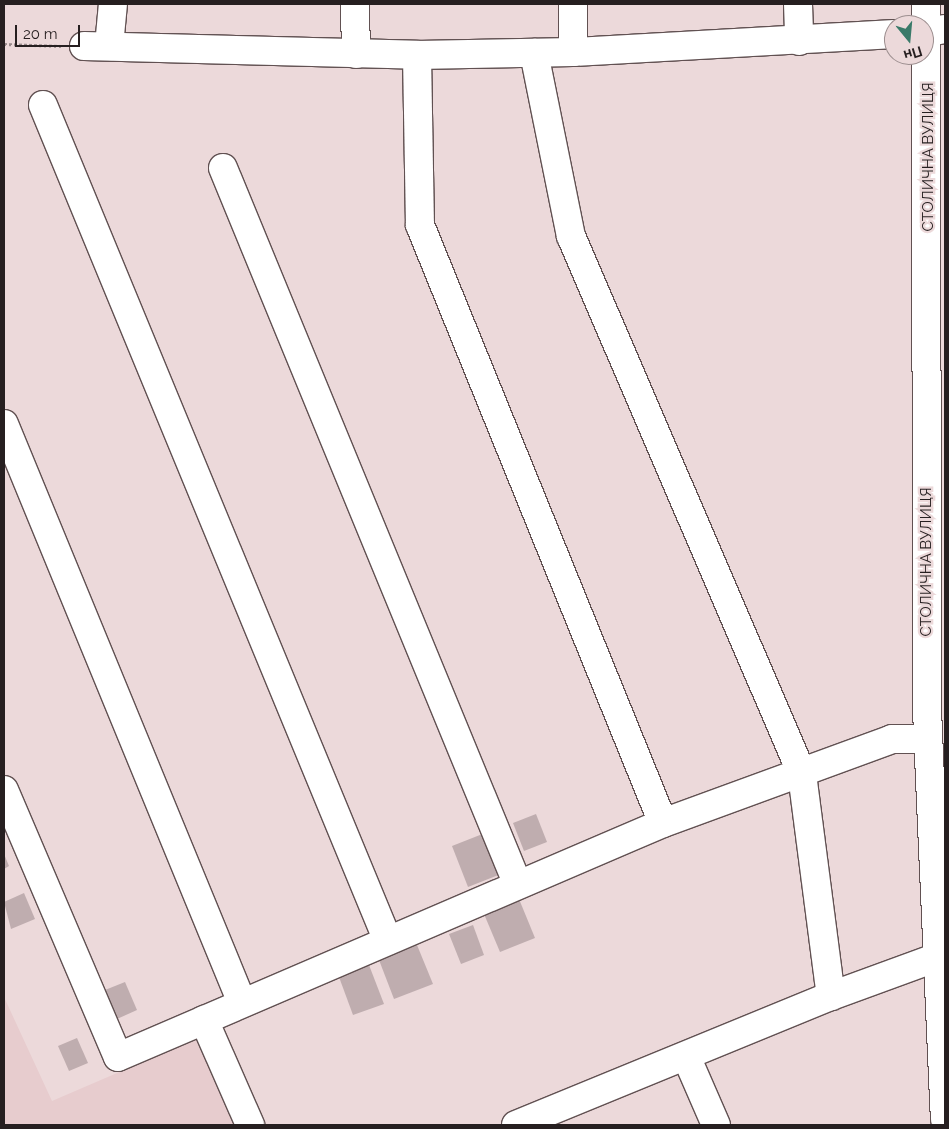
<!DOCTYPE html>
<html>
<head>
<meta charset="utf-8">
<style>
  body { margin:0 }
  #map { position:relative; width:949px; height:1129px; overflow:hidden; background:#ecd9da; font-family:Raleway,sans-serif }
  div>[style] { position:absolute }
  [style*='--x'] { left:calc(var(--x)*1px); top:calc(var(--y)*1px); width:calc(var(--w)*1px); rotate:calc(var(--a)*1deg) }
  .built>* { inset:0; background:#e7ccce }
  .building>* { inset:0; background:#bfadaf }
  .path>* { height:3px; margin-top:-1.5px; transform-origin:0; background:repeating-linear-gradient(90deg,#988a8b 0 2.5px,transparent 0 5px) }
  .roads { filter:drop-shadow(1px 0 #615152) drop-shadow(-1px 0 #615152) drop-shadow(0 1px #615152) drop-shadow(0 -1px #615152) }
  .minor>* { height:28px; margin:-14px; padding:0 14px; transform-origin:14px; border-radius:14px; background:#fff }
  .major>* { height:28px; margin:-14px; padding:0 14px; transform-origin:14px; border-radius:14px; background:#fff }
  span { translate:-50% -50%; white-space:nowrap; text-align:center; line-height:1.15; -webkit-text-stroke:4.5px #ecd9da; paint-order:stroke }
  .street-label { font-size:15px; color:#261f20 }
  .frame { position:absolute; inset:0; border:5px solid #261f20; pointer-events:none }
  .north { position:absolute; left:884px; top:15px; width:50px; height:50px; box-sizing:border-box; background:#ecd9da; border:1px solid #9d8f90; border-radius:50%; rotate:163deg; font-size:14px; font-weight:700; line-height:20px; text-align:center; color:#261f20 }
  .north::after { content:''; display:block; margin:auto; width:18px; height:22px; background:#3a7a69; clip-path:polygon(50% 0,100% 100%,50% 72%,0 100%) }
  .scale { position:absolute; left:15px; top:25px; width:65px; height:22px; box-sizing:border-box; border:2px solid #261f20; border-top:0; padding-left:6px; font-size:15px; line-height:18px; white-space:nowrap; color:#261f20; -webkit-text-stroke:4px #ecd9da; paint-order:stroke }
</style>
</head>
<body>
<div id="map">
  <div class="built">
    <div style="clip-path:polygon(4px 997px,52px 1101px,203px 1036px,239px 1125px,4px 1125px)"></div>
  </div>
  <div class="building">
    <div style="clip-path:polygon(536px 814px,547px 842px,524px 851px,513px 823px)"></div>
    <div style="clip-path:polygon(485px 833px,501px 874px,468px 887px,452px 846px)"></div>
    <div style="clip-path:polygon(4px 854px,9px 866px,4px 869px)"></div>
    <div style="clip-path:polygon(24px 893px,35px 919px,11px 929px,4px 902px)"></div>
    <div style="clip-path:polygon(519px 899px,535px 938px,500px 952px,484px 914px)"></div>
    <div style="clip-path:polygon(473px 925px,484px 955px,461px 964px,449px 934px)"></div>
    <div style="clip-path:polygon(417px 945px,433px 984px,394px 999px,379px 960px)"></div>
    <div style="clip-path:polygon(369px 965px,384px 1004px,353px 1015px,339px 977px)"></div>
    <div style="clip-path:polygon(125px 982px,137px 1010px,117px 1019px,105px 990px)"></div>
    <div style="clip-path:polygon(77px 1038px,88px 1063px,69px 1071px,58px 1046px)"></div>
  </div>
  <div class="path">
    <div style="--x:4;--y:44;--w:57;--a:2"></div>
  </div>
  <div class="roads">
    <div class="minor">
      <div style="--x:355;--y:4;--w:50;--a:88.9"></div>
      <div style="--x:573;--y:4;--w:48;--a:90"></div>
      <div style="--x:798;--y:4;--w:37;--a:88"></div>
      <div style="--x:924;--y:33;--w:21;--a:-11"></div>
      <div style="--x:84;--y:46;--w:333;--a:1.5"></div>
      <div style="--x:417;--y:55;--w:156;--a:-1.1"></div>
      <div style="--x:573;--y:52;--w:322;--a:-3.2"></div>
      <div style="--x:109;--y:46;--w:42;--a:-84.6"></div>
      <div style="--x:534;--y:53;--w:187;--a:78.6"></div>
      <div style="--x:571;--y:236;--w:585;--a:66.76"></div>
      <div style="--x:802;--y:774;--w:224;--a:82.6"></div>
      <div style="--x:417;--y:55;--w:170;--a:89"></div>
      <div style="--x:420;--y:225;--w:645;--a:67.89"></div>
      <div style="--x:43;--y:105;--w:904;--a:67.58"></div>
      <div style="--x:223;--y:168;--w:775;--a:67.64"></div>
      <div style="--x:4;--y:424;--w:626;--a:67.65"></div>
      <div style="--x:4;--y:790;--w:290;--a:66.9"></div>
      <div style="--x:118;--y:1057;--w:593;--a:-23.24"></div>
      <div style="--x:663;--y:823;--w:244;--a:-20.1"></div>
      <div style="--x:892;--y:739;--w:36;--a:0"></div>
      <div style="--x:204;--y:1020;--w:115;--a:66.3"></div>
      <div style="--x:686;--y:1056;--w:75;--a:66.5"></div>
      <div style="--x:516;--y:1125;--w:340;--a:-22.3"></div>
      <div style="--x:831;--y:996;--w:111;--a:-20.1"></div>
    </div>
    <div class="major">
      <div style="--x:926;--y:4;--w:706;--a:89.92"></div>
      <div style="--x:927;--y:710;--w:409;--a:87.5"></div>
    </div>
  </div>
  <div class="street-label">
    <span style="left:929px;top:157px;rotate:-90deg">СТОЛИЧНА ВУЛИЦЯ</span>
    <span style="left:927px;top:562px;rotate:-90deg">СТОЛИЧНА ВУЛИЦЯ</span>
  </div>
  <div class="frame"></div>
  <div class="north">Пн</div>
  <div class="scale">20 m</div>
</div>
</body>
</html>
